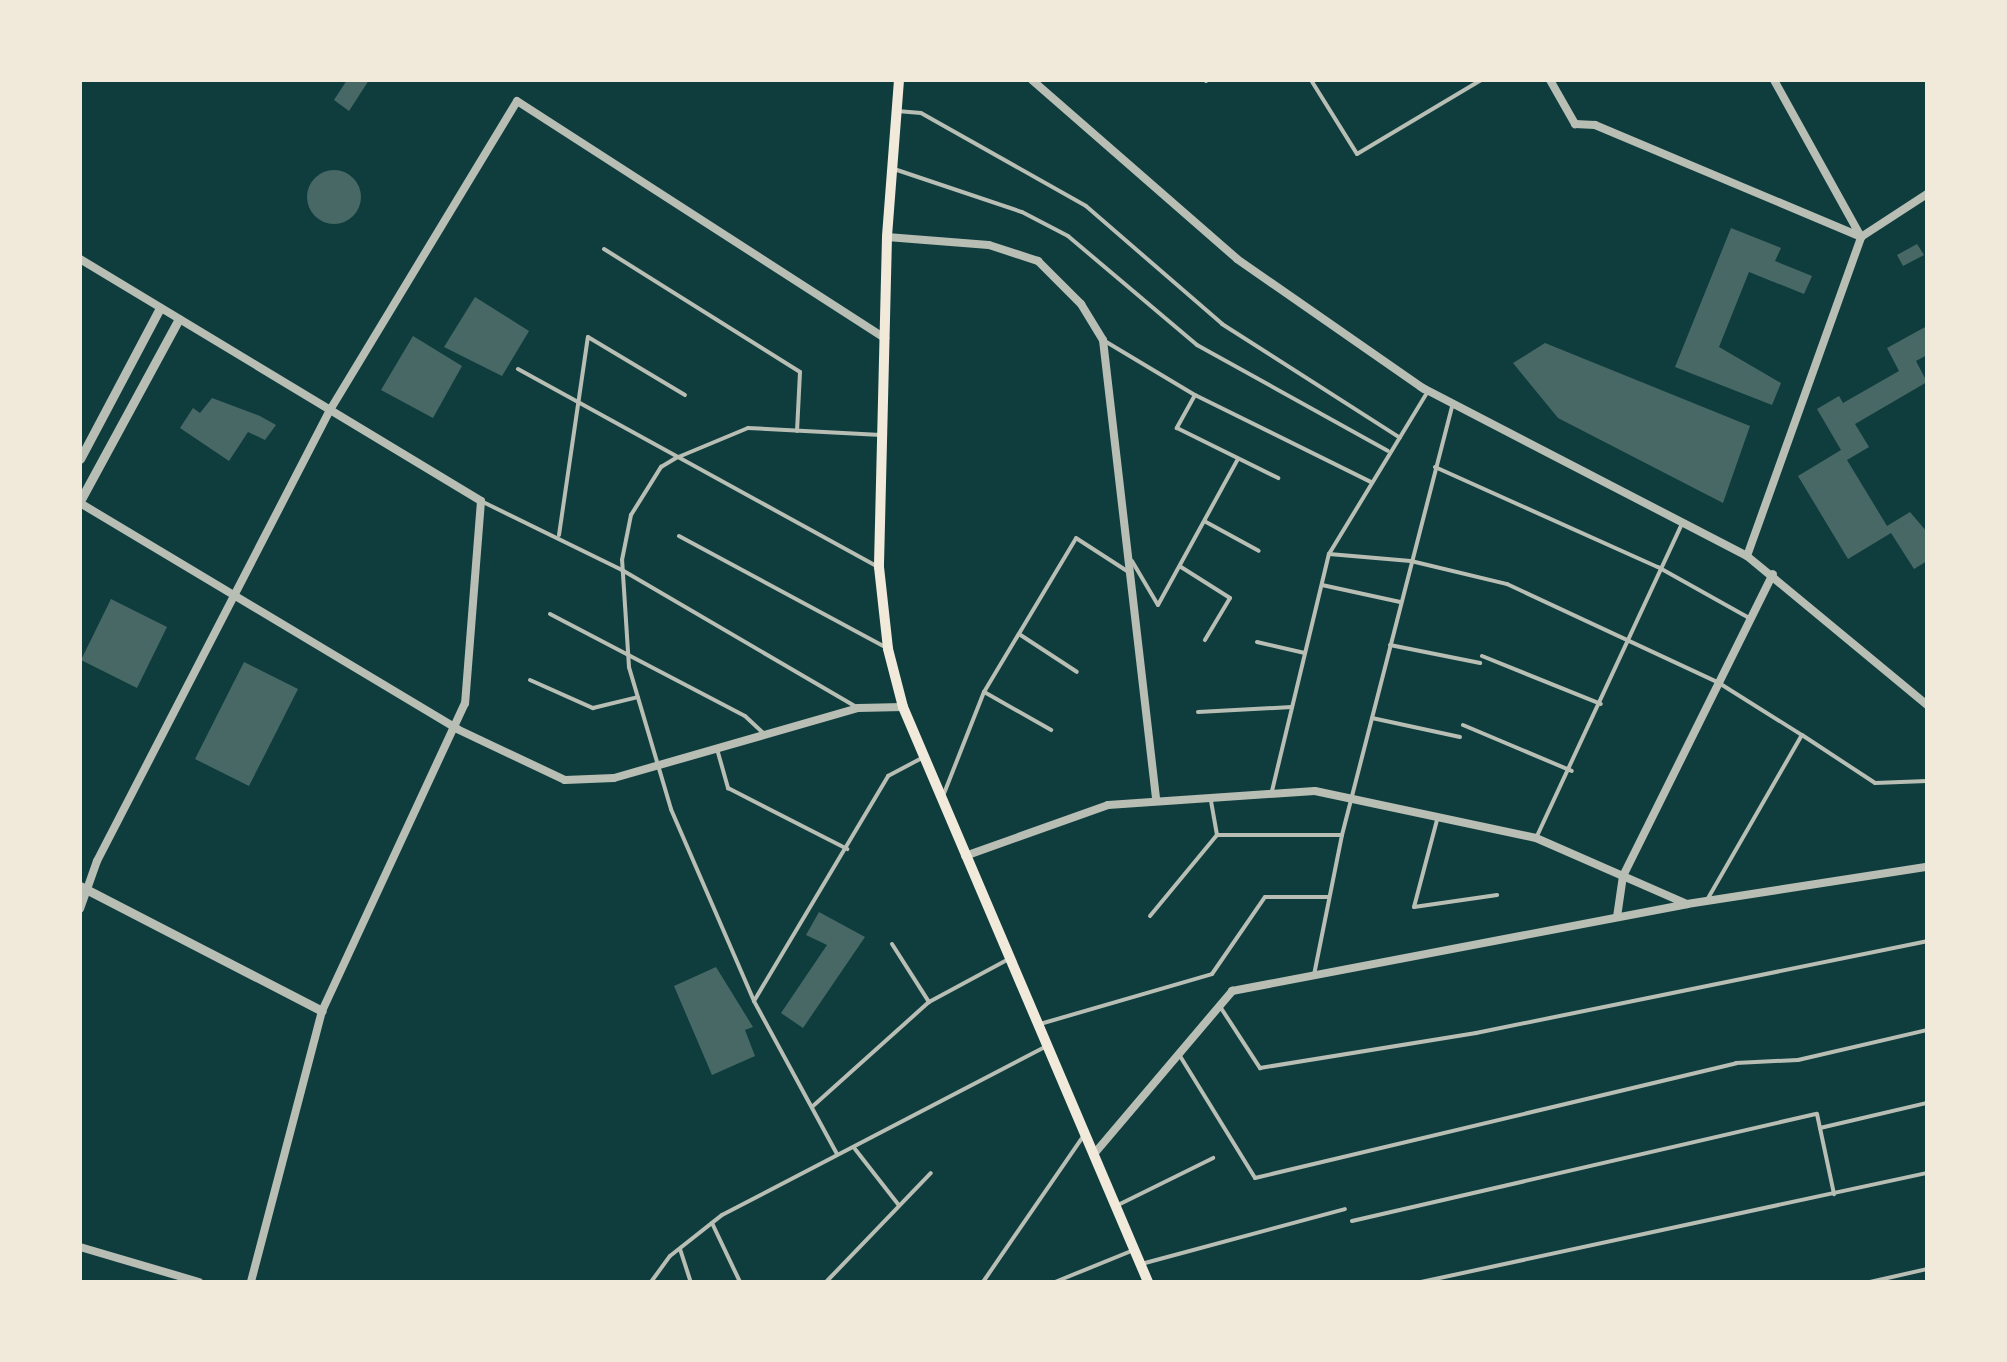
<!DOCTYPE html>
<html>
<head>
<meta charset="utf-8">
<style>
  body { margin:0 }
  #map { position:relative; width:2007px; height:1362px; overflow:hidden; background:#0f3d3e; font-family:"PT Serif",serif }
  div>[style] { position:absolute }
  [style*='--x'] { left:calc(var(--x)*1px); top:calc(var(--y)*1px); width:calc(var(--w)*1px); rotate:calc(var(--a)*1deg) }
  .building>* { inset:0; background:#486865 }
  .round { border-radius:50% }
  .service>* { height:4px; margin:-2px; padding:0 2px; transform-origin:2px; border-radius:2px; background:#b8beb3 }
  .minor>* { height:8px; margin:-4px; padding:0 4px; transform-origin:4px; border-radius:4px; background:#b8beb3 }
  .tertiary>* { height:9px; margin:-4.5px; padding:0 4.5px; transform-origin:4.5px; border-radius:4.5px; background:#b8beb3 }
  .secondary>* { height:10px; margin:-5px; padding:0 5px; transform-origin:5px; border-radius:5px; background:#f1e9da }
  span { translate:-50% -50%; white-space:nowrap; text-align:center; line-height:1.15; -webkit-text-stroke:10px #f1e9da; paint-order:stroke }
  .frame { position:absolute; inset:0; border:82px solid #f1e9da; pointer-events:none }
</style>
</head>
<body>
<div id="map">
  <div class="building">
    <div style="clip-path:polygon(347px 80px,369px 80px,349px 111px,334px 100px)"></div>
    <div class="round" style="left:307px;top:170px;width:54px;height:54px"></div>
    <div style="clip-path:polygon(1731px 228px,1781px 248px,1775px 261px,1812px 276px,1804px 294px,1749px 272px,1719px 347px,1781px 383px,1772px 405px,1675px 367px)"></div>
    <div style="clip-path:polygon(1917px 244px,1924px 255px,1903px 266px,1897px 255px)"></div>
    <div style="clip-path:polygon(475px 297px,529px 331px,502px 376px,444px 347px)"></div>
    <div style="clip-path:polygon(1927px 326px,1927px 355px,1916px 361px,1927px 382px,1855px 424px,1869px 447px,1847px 460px,1887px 526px,1910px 512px,1927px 532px,1927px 561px,1914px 569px,1891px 533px,1848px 559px,1798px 476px,1841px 450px,1817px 409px,1839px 396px,1843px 403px,1899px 371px,1887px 348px)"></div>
    <div style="clip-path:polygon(413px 336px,462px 366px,433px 418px,381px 390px)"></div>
    <div style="clip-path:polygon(1545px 343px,1750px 426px,1723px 503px,1558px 418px,1513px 363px)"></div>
    <div style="clip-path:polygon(212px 398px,260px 416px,276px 425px,265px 440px,248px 432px,229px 461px,180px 428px,193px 408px,200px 413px)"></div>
    <div style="clip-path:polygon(111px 599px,167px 627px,137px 688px,81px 660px)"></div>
    <div style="clip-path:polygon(244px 662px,298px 689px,249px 786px,195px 759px)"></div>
    <div style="clip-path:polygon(819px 912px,865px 937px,803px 1028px,781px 1013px,827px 945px,806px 935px)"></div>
    <div style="clip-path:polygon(716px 967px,753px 1027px,745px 1030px,755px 1056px,712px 1075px,674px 986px)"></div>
  </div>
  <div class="service">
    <div style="--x:1311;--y:80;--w:87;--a:58.1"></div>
    <div style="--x:1357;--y:154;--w:144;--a:-30.8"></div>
    <div style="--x:1206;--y:81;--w:1;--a:-45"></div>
    <div style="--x:897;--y:111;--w:24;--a:5"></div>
    <div style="--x:921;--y:113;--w:189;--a:29.4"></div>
    <div style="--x:1086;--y:206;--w:180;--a:40.9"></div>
    <div style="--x:1222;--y:324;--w:211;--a:32.6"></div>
    <div style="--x:894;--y:169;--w:135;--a:18.6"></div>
    <div style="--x:1022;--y:212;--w:52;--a:27.6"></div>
    <div style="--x:1068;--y:236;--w:169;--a:40.2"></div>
    <div style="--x:1197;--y:345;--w:218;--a:29"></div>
    <div style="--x:604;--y:249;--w:231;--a:32.1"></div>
    <div style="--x:800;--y:372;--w:59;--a:92.9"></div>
    <div style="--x:1103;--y:340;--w:107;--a:30.9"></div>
    <div style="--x:1195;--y:395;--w:196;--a:26.3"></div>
    <div style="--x:518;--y:369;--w:409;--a:28.8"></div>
    <div style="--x:1195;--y:395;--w:38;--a:119"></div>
    <div style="--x:1177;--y:428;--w:113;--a:26.3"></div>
    <div style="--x:1435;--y:467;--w:244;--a:24.2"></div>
    <div style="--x:1658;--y:567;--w:107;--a:29.2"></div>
    <div style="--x:481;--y:501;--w:157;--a:26.1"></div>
    <div style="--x:622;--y:570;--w:273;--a:30.3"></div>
    <div style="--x:1206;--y:522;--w:60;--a:28.7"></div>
    <div style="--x:559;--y:535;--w:200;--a:-81.7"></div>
    <div style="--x:588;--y:337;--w:113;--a:30.9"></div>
    <div style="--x:679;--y:536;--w:232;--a:28.3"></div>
    <div style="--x:1329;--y:554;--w:82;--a:4.9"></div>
    <div style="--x:1411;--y:561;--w:99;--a:13.5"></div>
    <div style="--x:1507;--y:584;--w:234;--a:25"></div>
    <div style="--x:1719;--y:683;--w:98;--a:32.1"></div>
    <div style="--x:1132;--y:561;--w:51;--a:59.4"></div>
    <div style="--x:1158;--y:605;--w:166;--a:-61.3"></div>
    <div style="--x:1181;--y:567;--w:58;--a:32.3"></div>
    <div style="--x:1230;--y:598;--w:49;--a:120.8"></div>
    <div style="--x:1322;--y:585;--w:80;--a:12.3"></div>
    <div style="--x:550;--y:614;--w:220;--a:27.6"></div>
    <div style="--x:745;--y:716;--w:25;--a:43"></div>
    <div style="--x:1019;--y:634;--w:69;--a:33.2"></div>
    <div style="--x:1257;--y:642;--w:49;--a:12.9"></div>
    <div style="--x:1390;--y:645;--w:92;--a:11.3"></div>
    <div style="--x:1482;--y:656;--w:128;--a:22"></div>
    <div style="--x:530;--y:680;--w:69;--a:24"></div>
    <div style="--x:593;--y:708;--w:46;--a:-13.7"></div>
    <div style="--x:986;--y:693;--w:75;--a:29.6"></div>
    <div style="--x:1198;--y:712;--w:94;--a:-3"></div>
    <div style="--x:1372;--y:718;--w:90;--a:12.2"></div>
    <div style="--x:1463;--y:725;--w:118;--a:22.9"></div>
    <div style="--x:717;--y:749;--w:41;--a:74.2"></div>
    <div style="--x:728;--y:788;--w:134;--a:27.1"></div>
    <div style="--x:1272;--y:791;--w:244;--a:-76.5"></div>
    <div style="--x:1329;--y:554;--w:191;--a:-58.7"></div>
    <div style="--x:943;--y:796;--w:112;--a:-68.5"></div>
    <div style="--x:984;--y:692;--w:179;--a:-59.1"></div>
    <div style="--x:1076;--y:538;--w:64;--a:32.9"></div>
    <div style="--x:1211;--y:801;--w:35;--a:80"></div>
    <div style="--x:1437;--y:820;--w:90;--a:104.8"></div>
    <div style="--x:1414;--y:907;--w:84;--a:-8.2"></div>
    <div style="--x:1537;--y:836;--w:345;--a:-65.1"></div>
    <div style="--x:1707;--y:900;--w:190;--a:-60.1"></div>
    <div style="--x:1802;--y:735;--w:87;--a:33.3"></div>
    <div style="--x:1875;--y:783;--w:52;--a:-2.2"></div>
    <div style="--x:1150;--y:916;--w:105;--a:-50.4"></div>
    <div style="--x:1217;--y:835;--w:125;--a:0"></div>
    <div style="--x:892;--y:944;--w:69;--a:57.5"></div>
    <div style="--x:1314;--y:975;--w:143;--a:-78.7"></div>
    <div style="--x:1342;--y:835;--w:442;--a:-75.6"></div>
    <div style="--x:754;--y:1001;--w:262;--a:-59.2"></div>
    <div style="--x:888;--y:776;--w:38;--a:-28"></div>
    <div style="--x:1221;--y:1008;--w:72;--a:57"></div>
    <div style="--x:1260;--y:1068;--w:219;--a:-9.2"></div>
    <div style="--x:1476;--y:1033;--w:460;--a:-11.5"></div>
    <div style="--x:1040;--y:1024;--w:179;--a:-16.2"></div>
    <div style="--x:1212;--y:974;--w:93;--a:-55.5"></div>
    <div style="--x:1265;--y:897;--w:63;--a:0"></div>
    <div style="--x:1180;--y:1056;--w:143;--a:58.4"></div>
    <div style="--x:1255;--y:1178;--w:495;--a:-13.4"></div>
    <div style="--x:1736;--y:1063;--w:62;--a:-2.8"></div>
    <div style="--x:1798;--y:1060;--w:132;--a:-13.1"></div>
    <div style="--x:813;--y:1106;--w:156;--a:-41.9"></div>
    <div style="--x:929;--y:1002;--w:89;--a:-28.3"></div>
    <div style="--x:1820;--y:1128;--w:110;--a:-13.2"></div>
    <div style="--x:855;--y:1149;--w:70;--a:52"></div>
    <div style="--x:837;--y:1154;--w:174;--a:-118.5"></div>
    <div style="--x:754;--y:1001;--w:209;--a:-113.4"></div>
    <div style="--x:671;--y:809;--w:148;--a:-106.5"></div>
    <div style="--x:629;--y:667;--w:107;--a:-93.7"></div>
    <div style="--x:622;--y:560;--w:46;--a:-78.7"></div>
    <div style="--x:631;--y:515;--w:57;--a:-58"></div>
    <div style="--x:661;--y:467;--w:17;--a:-31"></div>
    <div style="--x:676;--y:458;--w:78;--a:-22.6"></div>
    <div style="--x:748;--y:428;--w:133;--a:3"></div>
    <div style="--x:1120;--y:1204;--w:104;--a:-26.3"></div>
    <div style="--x:1352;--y:1221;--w:477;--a:-13"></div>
    <div style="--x:1817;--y:1114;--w:82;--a:78"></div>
    <div style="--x:712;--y:1223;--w:65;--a:64.6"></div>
    <div style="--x:680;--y:1249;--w:35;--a:72"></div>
    <div style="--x:1145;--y:1263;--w:207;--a:-15.1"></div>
    <div style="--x:651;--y:1282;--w:32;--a:-54"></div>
    <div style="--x:670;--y:1256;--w:66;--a:-38.3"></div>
    <div style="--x:722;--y:1215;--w:364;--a:-27.5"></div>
    <div style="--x:826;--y:1282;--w:151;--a:-46.1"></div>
    <div style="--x:983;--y:1282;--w:175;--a:-55.5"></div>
    <div style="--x:1055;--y:1282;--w:85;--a:-22.1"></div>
    <div style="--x:1421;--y:1282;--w:518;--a:-12.16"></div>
    <div style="--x:1870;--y:1282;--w:58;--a:-12.8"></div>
  </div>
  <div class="minor">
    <div style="--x:1032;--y:80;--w:272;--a:41.1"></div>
    <div style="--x:1237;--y:259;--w:228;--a:34.8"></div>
    <div style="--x:1550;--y:80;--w:51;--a:60.4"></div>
    <div style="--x:1575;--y:124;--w:20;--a:3"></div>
    <div style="--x:1595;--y:125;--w:289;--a:22.8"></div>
    <div style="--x:1774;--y:80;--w:179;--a:61"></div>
    <div style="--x:887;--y:237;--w:102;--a:4.5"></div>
    <div style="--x:989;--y:245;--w:52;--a:18.1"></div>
    <div style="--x:1038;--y:261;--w:61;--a:45"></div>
    <div style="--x:1081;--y:304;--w:42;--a:58.6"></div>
    <div style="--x:1103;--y:340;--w:462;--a:83.4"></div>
    <div style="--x:80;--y:259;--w:468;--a:31.1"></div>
    <div style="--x:481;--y:501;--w:203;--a:94.5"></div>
    <div style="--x:465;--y:703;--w:340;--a:114.9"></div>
    <div style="--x:322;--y:1011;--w:280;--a:104.7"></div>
    <div style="--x:1421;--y:387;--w:367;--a:27.4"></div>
    <div style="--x:1747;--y:556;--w:234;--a:39.6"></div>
    <div style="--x:80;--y:503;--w:440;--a:30.9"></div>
    <div style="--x:457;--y:729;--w:119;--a:25.3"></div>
    <div style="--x:565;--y:780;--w:49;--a:-2.3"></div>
    <div style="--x:614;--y:778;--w:254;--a:-16"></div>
    <div style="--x:858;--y:708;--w:45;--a:-1.3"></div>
    <div style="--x:1747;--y:556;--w:339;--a:-70.3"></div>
    <div style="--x:1861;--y:237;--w:79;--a:-33.1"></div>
    <div style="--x:965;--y:856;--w:152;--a:-19.6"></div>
    <div style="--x:1108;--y:805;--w:207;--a:-3.9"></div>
    <div style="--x:1315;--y:791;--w:226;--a:12"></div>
    <div style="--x:1536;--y:838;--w:165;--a:23.6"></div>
    <div style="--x:80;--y:909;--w:51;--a:-70.5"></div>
    <div style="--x:97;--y:861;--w:508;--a:-62.68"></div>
    <div style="--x:330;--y:410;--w:361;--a:-58.8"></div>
    <div style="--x:517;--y:101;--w:438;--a:32.8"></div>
    <div style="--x:1617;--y:917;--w:41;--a:-81.7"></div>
    <div style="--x:1623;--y:876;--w:337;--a:-63.6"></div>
    <div style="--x:1094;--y:1154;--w:214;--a:-49.7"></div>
    <div style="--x:1232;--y:991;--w:463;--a:-10.8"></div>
    <div style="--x:1687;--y:904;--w:243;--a:-8.8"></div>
    <div style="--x:80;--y:1247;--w:124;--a:16.4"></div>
  </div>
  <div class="tertiary">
    <div style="--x:80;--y:459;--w:171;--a:-62.1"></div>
    <div style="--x:80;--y:501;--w:207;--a:-61.5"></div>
    <div style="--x:80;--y:886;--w:272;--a:27.3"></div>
  </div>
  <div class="secondary">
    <div style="--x:899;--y:80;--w:157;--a:94.4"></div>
    <div style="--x:887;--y:237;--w:330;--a:91.4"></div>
    <div style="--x:879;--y:567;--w:82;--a:83.7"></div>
    <div style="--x:888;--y:649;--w:60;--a:75.5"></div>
    <div style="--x:903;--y:707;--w:625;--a:66.92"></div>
  </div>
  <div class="frame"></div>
</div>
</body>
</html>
